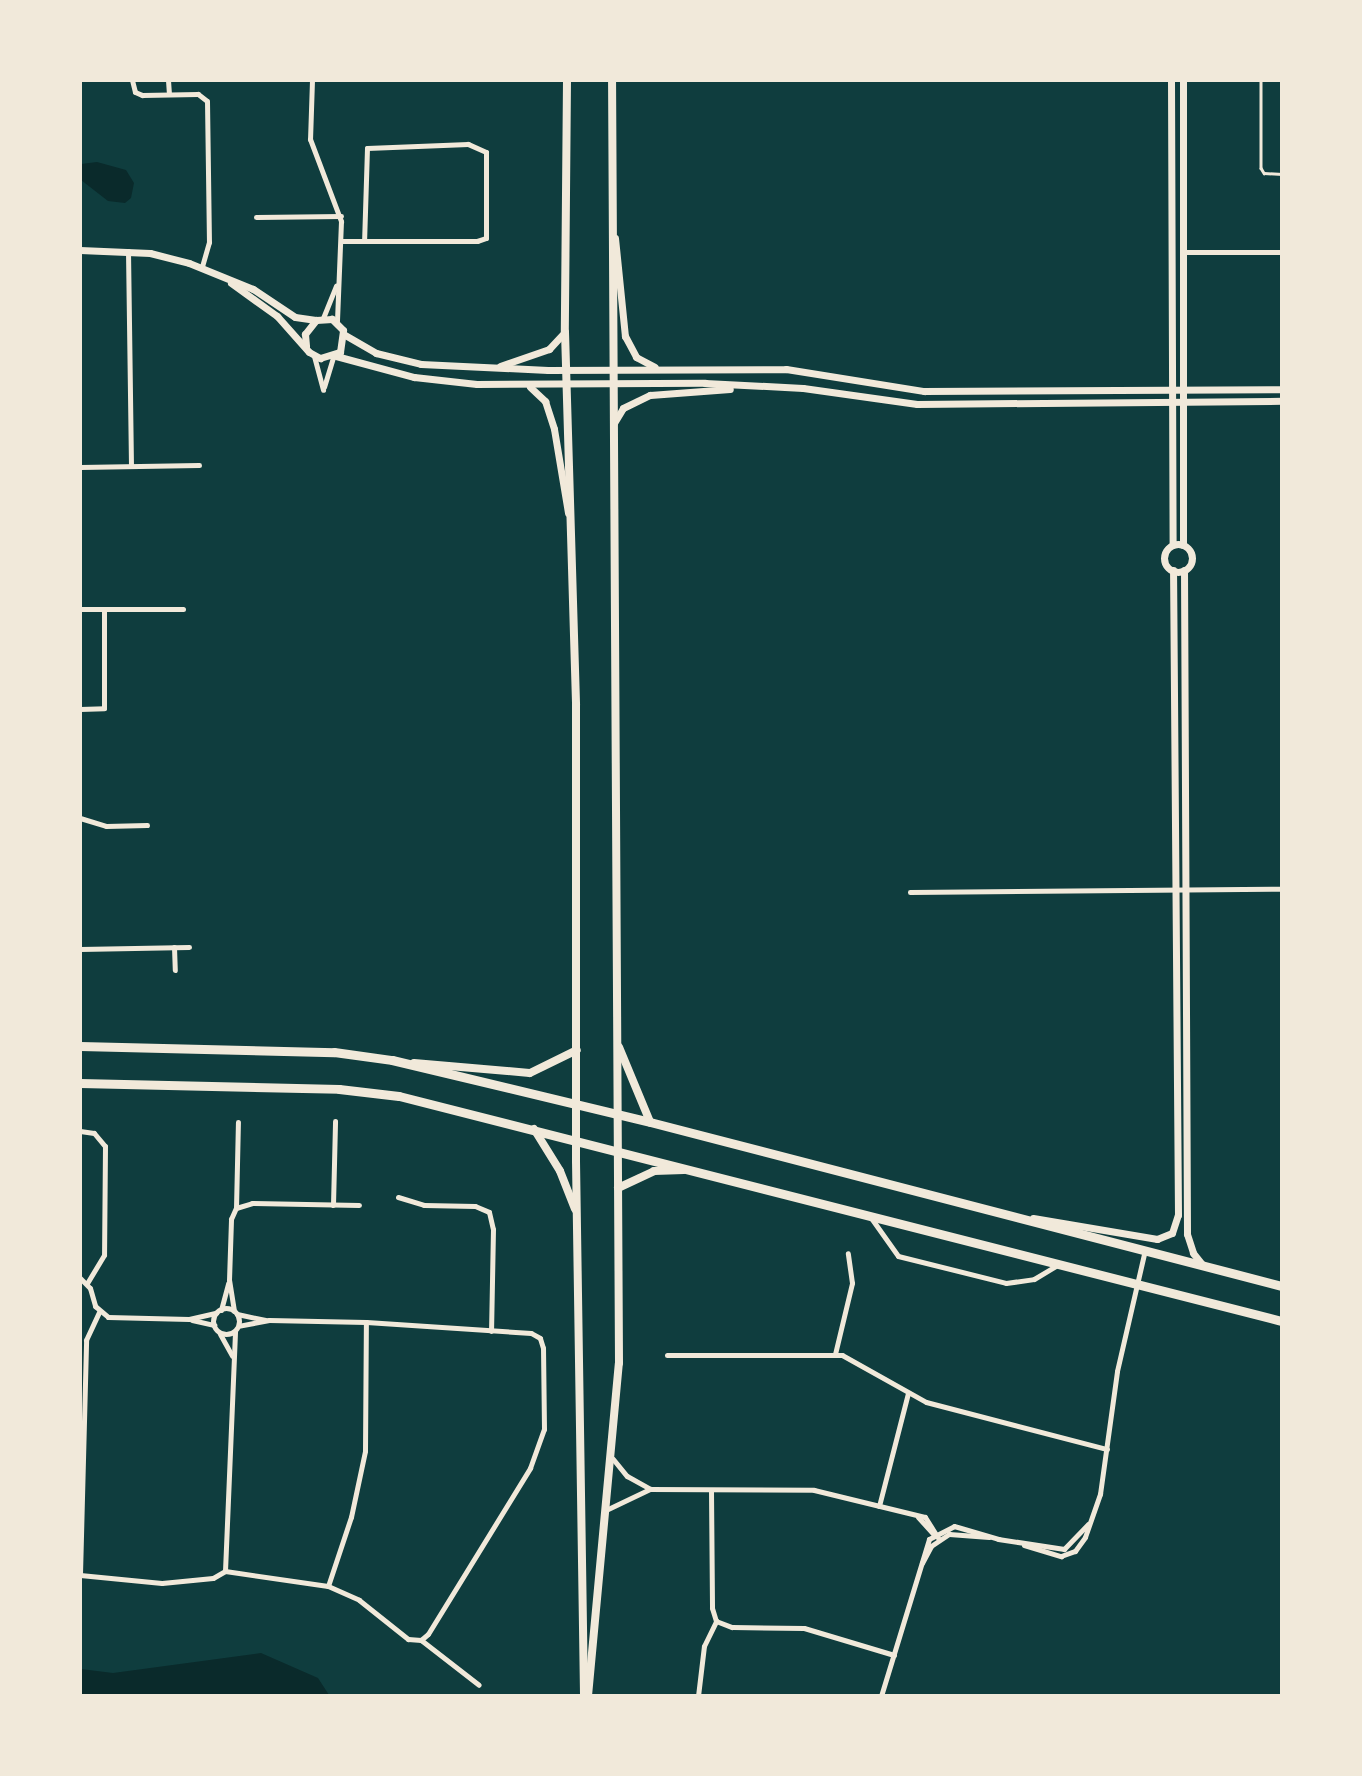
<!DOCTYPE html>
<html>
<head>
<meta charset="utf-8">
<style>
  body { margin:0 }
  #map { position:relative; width:1362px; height:1776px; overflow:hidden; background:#0f3d3e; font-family:Ubuntu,sans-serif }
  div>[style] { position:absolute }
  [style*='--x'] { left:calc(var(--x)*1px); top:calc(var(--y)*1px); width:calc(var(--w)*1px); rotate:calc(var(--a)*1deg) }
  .water>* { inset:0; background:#0a2a2b }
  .service>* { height:2.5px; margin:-1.25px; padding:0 1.25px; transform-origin:1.25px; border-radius:1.25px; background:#f1e9da }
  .pedestrian>* { height:4.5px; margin:-2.25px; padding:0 2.25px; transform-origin:2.25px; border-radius:2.25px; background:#f1e9da }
  .minor>* { height:5px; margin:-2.5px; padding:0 2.5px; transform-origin:2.5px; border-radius:2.5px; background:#f1e9da }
  .minor>.ring { margin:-2.5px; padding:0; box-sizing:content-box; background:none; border:5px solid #f1e9da; border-radius:50% }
  .tertiary>* { height:7px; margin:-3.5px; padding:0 3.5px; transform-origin:3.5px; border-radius:3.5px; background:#f1e9da }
  .tertiary>.ring { margin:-3.5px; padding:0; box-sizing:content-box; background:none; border:7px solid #f1e9da; border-radius:50% }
  .secondary>* { height:8px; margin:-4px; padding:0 4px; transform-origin:4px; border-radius:4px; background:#f1e9da }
  .primary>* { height:9px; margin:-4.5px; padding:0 4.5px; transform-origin:4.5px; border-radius:4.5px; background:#f1e9da }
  span { translate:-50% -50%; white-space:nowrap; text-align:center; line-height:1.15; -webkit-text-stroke:7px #f1e9da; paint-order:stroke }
  .frame { position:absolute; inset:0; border:82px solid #f1e9da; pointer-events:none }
</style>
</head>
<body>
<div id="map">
  <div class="water">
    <div style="clip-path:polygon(97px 162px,126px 170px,134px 183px,131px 198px,125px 203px,108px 201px,81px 180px,81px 164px)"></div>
    <div style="clip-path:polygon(261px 1653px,318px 1678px,329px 1695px,81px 1695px,81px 1669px,113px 1673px)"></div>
  </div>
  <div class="service">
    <div style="--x:1261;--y:80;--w:88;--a:90"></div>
    <div style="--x:1261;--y:168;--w:6;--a:59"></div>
    <div style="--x:1264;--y:173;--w:18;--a:3"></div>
  </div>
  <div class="pedestrian">
    <div style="--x:910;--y:892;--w:372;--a:-0.5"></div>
  </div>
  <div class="minor">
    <div style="--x:132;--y:80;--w:12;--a:76"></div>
    <div style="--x:135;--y:92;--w:8;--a:23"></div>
    <div style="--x:142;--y:95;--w:56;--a:-1"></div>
    <div style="--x:198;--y:94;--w:11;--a:38"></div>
    <div style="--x:207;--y:101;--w:141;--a:89.2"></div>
    <div style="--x:209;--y:242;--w:26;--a:106"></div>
    <div style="--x:168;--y:80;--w:14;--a:86"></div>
    <div style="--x:312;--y:80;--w:59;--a:91.9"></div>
    <div style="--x:310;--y:139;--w:88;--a:69.3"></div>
    <div style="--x:341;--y:221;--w:101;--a:92.3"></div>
    <div style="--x:256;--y:217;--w:85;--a:-0.7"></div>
    <div style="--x:342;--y:241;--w:135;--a:0"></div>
    <div style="--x:477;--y:241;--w:9;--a:-18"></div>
    <div style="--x:486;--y:238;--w:86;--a:-90"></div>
    <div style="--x:486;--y:152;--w:20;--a:-156"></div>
    <div style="--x:468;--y:144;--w:101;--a:177.7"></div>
    <div style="--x:367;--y:148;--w:93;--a:91.8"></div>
    <div style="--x:128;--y:251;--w:215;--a:89.2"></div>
    <div style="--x:1183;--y:252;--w:99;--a:0"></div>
    <div style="--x:323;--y:318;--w:35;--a:-68"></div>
    <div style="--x:314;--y:356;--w:35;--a:75"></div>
    <div style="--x:324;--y:387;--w:31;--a:-73"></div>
    <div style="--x:80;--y:467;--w:119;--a:-1"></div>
    <div style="--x:80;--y:609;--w:103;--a:0"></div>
    <div style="--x:80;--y:709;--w:24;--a:-2"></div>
    <div style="--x:104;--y:708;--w:99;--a:-90"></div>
    <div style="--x:80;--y:818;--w:27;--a:17"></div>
    <div style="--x:106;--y:826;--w:41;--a:-1.4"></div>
    <div style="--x:174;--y:947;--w:23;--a:88"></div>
    <div style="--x:80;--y:949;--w:109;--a:-1.1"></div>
    <div style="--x:80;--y:1131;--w:14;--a:8"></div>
    <div style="--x:94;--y:1133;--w:17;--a:50"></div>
    <div style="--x:105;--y:1146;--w:109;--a:90.5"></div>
    <div style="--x:104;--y:1255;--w:33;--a:121"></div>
    <div style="--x:398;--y:1197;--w:27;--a:17"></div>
    <div style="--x:424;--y:1205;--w:51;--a:1.1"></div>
    <div style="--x:475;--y:1206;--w:15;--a:23"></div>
    <div style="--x:489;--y:1212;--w:17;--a:77"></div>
    <div style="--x:493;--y:1229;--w:102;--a:91.1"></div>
    <div style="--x:333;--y:1205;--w:84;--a:-88.6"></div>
    <div style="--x:236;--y:1208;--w:86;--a:-88.7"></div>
    <div style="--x:869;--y:1215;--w:50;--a:54.7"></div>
    <div style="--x:898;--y:1256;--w:111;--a:14"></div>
    <div style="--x:1006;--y:1283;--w:28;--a:-8"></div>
    <div style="--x:1034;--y:1279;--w:29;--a:-31"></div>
    <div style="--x:80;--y:1278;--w:14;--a:45"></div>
    <div style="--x:90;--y:1288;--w:19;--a:74"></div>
    <div style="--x:95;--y:1306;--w:17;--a:40"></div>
    <div style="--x:108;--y:1317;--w:81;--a:1.4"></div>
    <div style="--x:189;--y:1319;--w:28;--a:-13"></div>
    <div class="ring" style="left:213px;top:1308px;width:21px;height:21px"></div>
    <div style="--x:221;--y:1310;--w:28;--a:-75"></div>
    <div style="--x:234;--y:1311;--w:31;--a:-99"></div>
    <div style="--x:229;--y:1280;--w:61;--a:-88.1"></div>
    <div style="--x:231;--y:1219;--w:12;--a:-66"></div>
    <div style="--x:236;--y:1208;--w:17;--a:-17"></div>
    <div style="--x:252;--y:1203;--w:107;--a:1.1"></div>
    <div style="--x:237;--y:1314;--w:29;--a:12"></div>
    <div style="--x:192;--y:1320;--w:23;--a:13"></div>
    <div style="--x:220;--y:1334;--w:25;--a:61"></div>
    <div style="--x:835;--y:1354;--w:73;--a:-76.5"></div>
    <div style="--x:852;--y:1283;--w:30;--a:-98"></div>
    <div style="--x:667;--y:1355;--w:175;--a:0"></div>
    <div style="--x:842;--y:1355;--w:96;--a:29.2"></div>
    <div style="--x:926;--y:1402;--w:187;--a:14.6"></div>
    <div style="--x:613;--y:1459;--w:22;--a:51"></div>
    <div style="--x:627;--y:1476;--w:26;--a:29"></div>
    <div style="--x:711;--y:1491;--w:117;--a:89.5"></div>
    <div style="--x:712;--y:1608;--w:14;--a:73"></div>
    <div style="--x:716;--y:1621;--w:17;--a:21"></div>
    <div style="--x:732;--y:1627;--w:72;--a:0.8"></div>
    <div style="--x:804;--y:1628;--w:94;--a:16.7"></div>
    <div style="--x:879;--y:1506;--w:117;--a:-75.6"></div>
    <div style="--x:608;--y:1509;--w:47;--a:-25.5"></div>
    <div style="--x:650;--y:1489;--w:164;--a:0.3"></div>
    <div style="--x:814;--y:1490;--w:114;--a:13.7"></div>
    <div style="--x:925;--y:1517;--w:26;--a:58"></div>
    <div style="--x:918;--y:1517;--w:24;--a:48"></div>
    <div style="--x:998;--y:1539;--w:67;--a:8.6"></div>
    <div style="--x:1064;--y:1549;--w:35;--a:-46"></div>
    <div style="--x:1024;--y:1545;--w:39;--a:17"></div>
    <div style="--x:1061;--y:1556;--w:15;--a:-20"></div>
    <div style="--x:1075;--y:1551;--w:17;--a:-54"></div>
    <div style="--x:1085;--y:1537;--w:46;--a:-70.8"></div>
    <div style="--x:1100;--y:1494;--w:124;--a:-82.1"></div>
    <div style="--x:1117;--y:1371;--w:124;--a:-77"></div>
    <div style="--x:922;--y:1563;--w:19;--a:-62"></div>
    <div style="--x:931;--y:1546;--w:22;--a:-34"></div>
    <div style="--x:949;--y:1534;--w:40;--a:4.3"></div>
    <div style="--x:225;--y:1571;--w:104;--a:8.3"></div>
    <div style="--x:328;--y:1586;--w:34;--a:24"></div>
    <div style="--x:359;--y:1600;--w:63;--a:38.5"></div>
    <div style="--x:408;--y:1639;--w:13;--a:4"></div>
    <div style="--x:421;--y:1640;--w:9;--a:-41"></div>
    <div style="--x:428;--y:1634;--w:195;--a:-58.4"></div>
    <div style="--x:530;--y:1468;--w:41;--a:-70.3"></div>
    <div style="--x:544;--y:1429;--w:81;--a:-90.7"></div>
    <div style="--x:543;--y:1348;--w:10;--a:-107"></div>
    <div style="--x:540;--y:1338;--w:10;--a:-151"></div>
    <div style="--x:531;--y:1333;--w:165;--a:-176.2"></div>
    <div style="--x:366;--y:1322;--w:97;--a:-178.8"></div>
    <div style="--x:269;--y:1320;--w:31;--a:169"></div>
    <div style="--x:80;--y:1574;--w:234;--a:-88.5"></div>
    <div style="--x:86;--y:1340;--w:31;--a:-65"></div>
    <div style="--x:80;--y:1575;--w:82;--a:5.6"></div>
    <div style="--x:162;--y:1583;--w:51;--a:-5.6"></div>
    <div style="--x:213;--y:1578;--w:14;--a:-30"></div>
    <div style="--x:225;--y:1571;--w:240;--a:-87.6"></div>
    <div style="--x:328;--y:1586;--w:73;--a:-71.6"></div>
    <div style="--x:351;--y:1517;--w:67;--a:-78"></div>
    <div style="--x:365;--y:1451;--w:129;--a:-89.6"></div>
    <div style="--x:421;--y:1640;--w:73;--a:37.8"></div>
    <div style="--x:698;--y:1696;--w:50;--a:-83.2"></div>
    <div style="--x:704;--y:1646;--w:28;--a:-64"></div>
    <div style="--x:881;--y:1696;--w:164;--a:-73"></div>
    <div style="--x:929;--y:1539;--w:28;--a:-27"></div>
    <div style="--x:954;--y:1526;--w:47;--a:16.1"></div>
  </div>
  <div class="tertiary">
    <div style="--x:1171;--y:80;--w:465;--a:89.8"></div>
    <div style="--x:1183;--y:80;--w:465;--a:90"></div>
    <div style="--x:615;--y:238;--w:99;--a:84.2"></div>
    <div style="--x:625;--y:336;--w:24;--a:62"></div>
    <div style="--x:636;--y:357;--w:21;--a:28"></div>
    <div style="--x:80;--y:250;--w:70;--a:2.5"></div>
    <div style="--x:150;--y:253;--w:40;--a:14.4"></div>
    <div style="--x:189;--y:263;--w:69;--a:22.1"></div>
    <div style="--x:253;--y:289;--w:50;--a:33.7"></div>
    <div style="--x:295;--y:317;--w:21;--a:8"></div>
    <div style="--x:231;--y:283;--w:57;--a:35.7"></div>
    <div style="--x:277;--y:316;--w:48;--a:48.4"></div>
    <div style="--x:309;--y:352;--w:13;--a:29"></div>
    <div style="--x:320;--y:358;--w:21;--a:-17"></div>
    <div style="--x:340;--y:352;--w:22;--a:-82"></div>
    <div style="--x:343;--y:330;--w:16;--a:-135"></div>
    <div style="--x:332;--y:319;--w:16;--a:176"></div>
    <div style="--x:316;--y:320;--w:18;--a:128"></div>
    <div style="--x:305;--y:334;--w:12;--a:85"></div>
    <div style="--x:345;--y:335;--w:36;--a:30"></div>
    <div style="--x:376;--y:353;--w:46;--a:13.7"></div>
    <div style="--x:421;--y:364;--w:127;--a:2.7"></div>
    <div style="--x:548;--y:370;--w:238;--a:-0.2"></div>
    <div style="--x:786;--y:369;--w:140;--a:9.1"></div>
    <div style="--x:924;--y:391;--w:358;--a:-0.3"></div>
    <div style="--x:336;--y:356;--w:81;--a:15.1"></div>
    <div style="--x:414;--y:377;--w:63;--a:6.3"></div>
    <div style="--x:477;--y:384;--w:228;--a:-0.3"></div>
    <div style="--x:705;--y:383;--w:98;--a:2.9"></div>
    <div style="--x:803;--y:388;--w:115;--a:8"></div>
    <div style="--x:917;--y:404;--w:365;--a:-0.5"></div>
    <div style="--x:500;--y:366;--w:52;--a:-19.1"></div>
    <div style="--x:549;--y:349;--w:23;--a:-47"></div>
    <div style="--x:530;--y:387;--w:21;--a:43"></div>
    <div style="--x:545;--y:401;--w:29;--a:72"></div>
    <div style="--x:554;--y:429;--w:85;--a:80.5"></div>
    <div style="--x:614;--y:423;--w:17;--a:-59"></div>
    <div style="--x:623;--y:408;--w:30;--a:-26"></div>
    <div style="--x:650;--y:395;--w:80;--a:-4.3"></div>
    <div class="ring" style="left:1164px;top:544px;width:21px;height:21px"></div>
    <div style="--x:1184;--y:570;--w:664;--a:89.74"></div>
    <div style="--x:1187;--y:1234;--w:20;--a:72"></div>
    <div style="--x:1193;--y:1253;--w:14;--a:51"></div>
    <div style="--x:1033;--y:1218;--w:126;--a:9.6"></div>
    <div style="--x:1157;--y:1239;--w:16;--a:-22"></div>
    <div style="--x:1172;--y:1233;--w:19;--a:-72"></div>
    <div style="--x:1178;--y:1215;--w:645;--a:-90.44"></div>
  </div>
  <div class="secondary">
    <div style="--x:567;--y:80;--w:252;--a:90.5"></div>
    <div style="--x:565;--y:332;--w:373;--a:88.3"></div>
    <div style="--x:576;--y:705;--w:456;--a:90"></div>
    <div style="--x:576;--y:1161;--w:535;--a:89.14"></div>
    <div style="--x:619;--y:1047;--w:81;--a:67.5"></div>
    <div style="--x:414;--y:1063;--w:116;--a:4.9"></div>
    <div style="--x:530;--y:1073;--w:52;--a:-26.1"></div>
    <div style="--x:534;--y:1129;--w:49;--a:58.2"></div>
    <div style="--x:560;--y:1171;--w:41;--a:68.5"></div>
    <div style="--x:618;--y:1188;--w:40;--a:-25"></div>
    <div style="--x:654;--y:1171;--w:30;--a:-2"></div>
    <div style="--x:588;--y:1696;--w:334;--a:-84.7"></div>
    <div style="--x:619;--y:1363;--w:1283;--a:-90.31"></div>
  </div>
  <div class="primary">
    <div style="--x:80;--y:1046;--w:254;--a:1.4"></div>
    <div style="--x:334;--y:1052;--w:59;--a:7.9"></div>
    <div style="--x:392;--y:1060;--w:265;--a:13.5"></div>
    <div style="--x:650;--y:1122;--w:653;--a:14.55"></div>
    <div style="--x:80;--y:1083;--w:259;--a:1.3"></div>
    <div style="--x:339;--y:1089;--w:60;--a:6.7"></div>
    <div style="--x:399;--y:1096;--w:911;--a:14.3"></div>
  </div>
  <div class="frame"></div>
</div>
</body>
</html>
